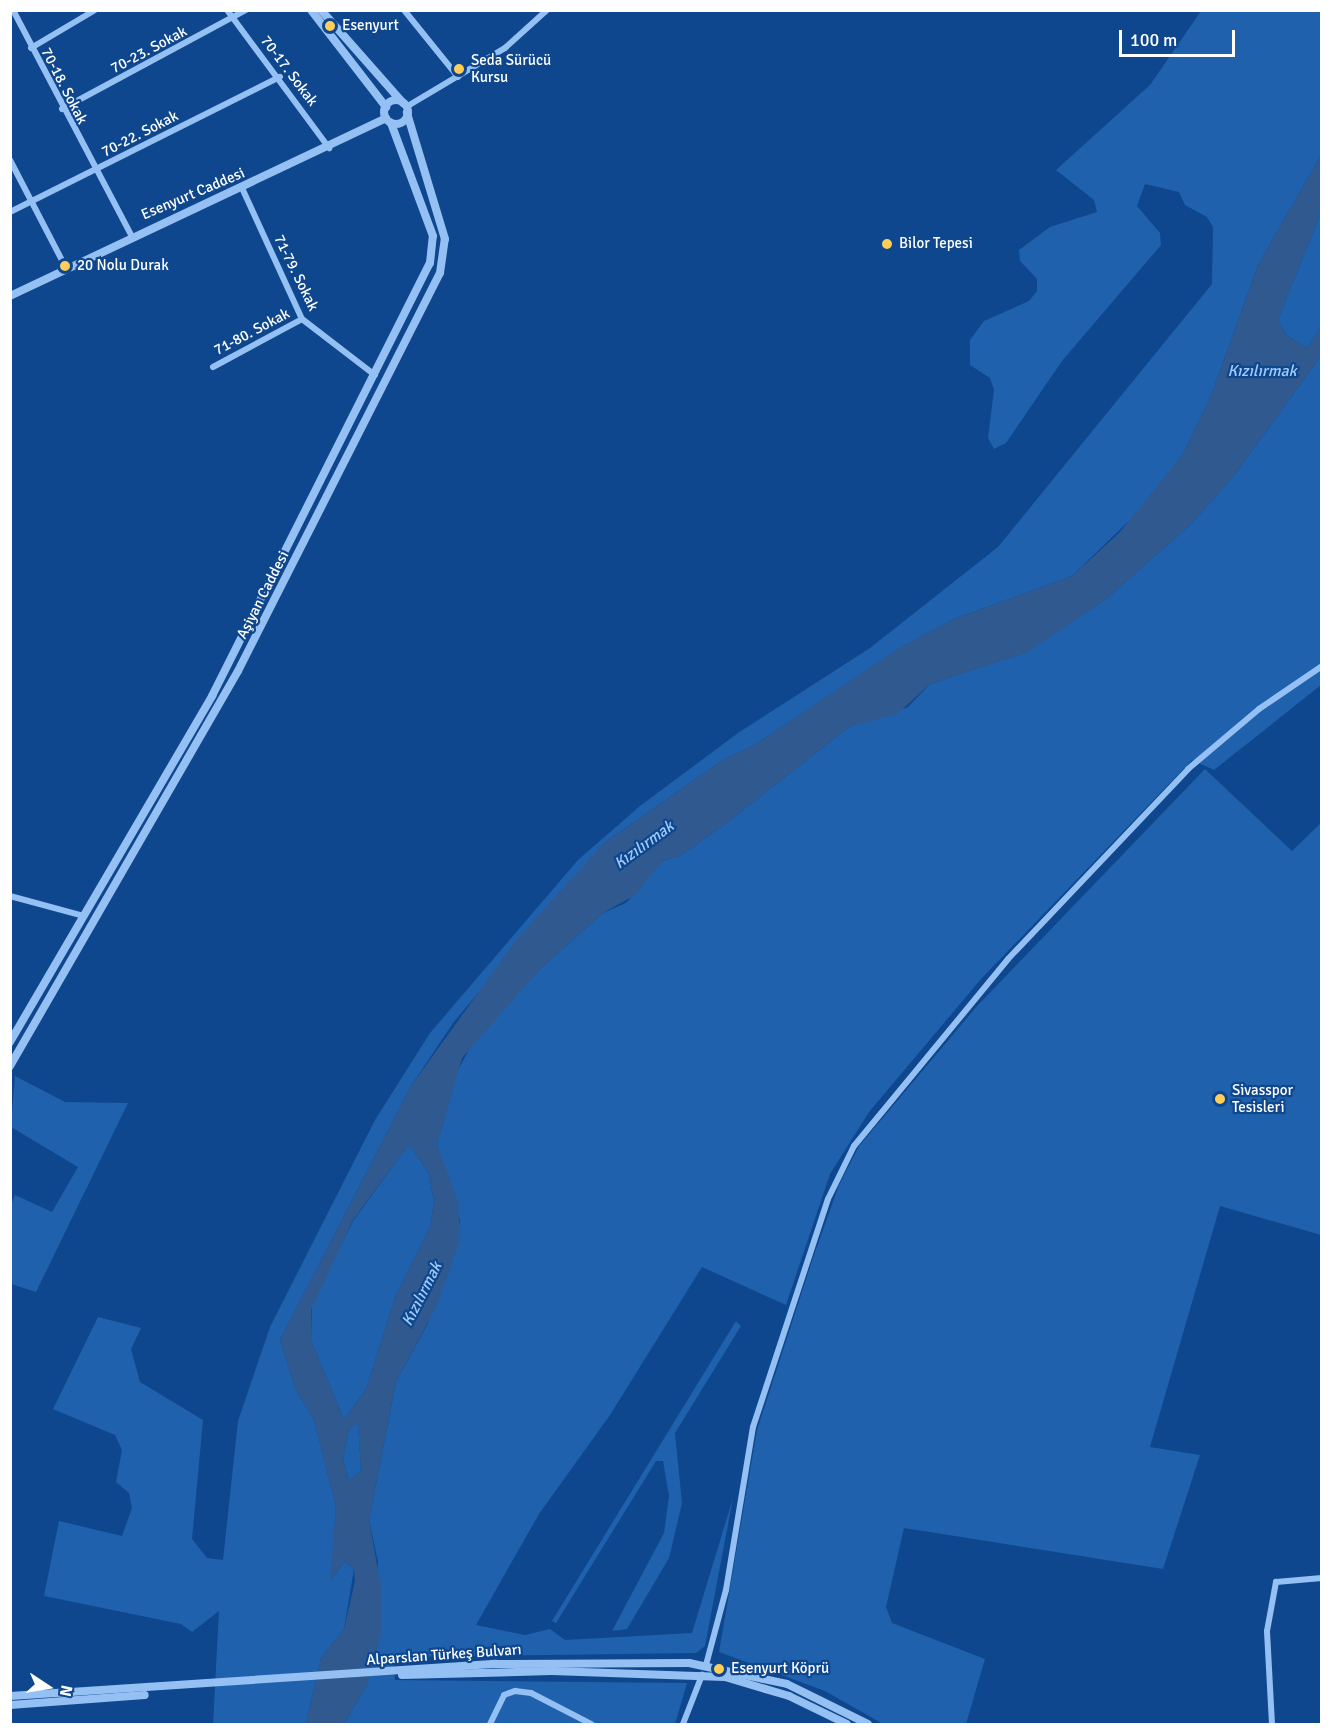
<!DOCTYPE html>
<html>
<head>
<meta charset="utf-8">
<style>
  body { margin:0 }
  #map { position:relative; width:1332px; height:1735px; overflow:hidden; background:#0e478d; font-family:Signika,sans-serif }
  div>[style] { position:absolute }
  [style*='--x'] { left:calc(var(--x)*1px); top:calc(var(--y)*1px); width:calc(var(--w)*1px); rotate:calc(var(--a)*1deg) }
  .green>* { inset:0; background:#1f61ad }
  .water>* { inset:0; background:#305a8f }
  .minor>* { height:6px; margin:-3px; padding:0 3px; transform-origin:3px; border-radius:3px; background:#95c0f3 }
  .tertiary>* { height:8px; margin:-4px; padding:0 4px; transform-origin:4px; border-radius:4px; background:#95c0f3 }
  .tertiary>.ring { margin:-4px; padding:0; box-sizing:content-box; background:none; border:8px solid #95c0f3; border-radius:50% }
  .dots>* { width:16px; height:16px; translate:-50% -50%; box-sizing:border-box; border:3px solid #0e478d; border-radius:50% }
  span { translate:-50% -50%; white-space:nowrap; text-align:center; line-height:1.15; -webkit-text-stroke:4.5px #0e478d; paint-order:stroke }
  .poi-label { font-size:15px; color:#fff }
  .left { translate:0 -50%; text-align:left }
  .street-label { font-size:15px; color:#fff }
  .water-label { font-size:16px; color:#a1cbfb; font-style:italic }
  .frame { position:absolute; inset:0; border:12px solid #fff; pointer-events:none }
  .north { position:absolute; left:18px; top:1657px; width:60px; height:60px; -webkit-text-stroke:4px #0e478d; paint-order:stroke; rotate:102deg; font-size:16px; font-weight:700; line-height:24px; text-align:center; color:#fff }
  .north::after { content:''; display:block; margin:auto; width:21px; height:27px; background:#fff; clip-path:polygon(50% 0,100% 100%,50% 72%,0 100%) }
  .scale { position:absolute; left:1119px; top:30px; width:116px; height:27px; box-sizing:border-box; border:3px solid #fff; border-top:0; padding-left:8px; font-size:18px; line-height:21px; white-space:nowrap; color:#fff; -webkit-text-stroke:4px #0e478d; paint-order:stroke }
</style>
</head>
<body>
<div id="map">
  <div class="green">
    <div style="clip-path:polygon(1201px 11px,1321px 11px,1321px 155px,1258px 265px,1212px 393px,1183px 454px,1136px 514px,1072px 576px,954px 619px,900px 648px,756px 744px,721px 761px,603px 844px,453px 1023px,411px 1086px,280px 1340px,295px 1388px,314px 1420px,336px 1506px,331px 1580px,345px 1561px,354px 1569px,344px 1629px,321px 1658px,306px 1724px,213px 1724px,219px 1611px,192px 1632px,181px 1624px,44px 1596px,59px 1521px,122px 1536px,132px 1508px,129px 1493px,116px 1482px,122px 1450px,115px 1435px,53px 1409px,98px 1317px,141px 1328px,131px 1349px,140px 1382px,203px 1420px,192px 1539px,207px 1558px,223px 1560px,238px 1421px,270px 1327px,375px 1120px,430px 1033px,578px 860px,640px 806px,738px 733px,870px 648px,998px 547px,1212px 284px,1213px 227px,1207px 217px,1185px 205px,1179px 192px,1145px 184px,1137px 206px,1160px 233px,1161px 245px,1062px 361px,1006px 443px,994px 449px,988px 438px,994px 390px,990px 378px,970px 365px,970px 340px,984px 321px,1029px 301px,1037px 291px,1037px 279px,1020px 261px,1019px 250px,1050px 227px,1097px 212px,1094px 200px,1056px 170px,1150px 85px)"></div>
    <div style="clip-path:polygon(1321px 212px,1321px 327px,1307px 348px,1286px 335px,1278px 319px)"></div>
    <div style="clip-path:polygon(1321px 356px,1321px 685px,1214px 770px,1192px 760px,981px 979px,869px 1112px,830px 1174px,786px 1305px,702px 1267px,610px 1415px,539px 1514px,476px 1625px,525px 1635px,550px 1629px,565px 1640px,692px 1633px,733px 1498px,705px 1646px,696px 1653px,392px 1657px,395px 1680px,687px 1683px,675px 1724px,344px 1724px,367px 1685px,378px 1562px,369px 1520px,396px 1382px,428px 1323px,460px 1221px,437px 1144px,458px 1070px,473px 1042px,541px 968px,603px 913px,626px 903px,662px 861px,680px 856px,721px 827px,849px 727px,908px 707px,930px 684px,1027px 652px,1106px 599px,1190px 525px,1232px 478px)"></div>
    <div style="clip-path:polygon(1205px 769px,1292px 851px,1321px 823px,1321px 1235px,1220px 1206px,1150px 1447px,1200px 1455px,1163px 1569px,904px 1528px,886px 1607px,892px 1623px,985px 1659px,966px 1724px,883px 1724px,825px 1691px,719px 1652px,757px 1430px,814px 1255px,839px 1185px,859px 1146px,978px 1005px)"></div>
    <div style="clip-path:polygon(15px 1076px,65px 1102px,128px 1103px,36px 1292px,11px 1284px,11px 1205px,15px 1195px,52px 1212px,78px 1167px,11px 1127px)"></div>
    <div style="clip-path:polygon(406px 1148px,412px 1148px,429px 1174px,434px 1202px,430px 1227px,396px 1295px,366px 1389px,344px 1420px,311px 1340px,312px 1304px,353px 1221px)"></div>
    <div style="clip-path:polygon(736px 1321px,741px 1326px,675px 1433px,682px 1503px,674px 1537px,669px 1558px,627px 1629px,612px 1631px,664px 1533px,669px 1496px,663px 1461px,656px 1461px,556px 1623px,552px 1621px)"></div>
    <div style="clip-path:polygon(358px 1423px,361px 1471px,349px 1481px,343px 1459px,349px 1429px)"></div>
  </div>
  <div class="water">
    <div style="clip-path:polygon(evenodd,1321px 155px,1321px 212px,1278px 319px,1286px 335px,1307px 348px,1321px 327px,1321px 356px,1232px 478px,1190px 525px,1106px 599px,1028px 652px,930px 684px,897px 714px,849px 727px,721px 827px,680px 856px,662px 861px,635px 895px,603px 913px,541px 968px,462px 1058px,437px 1144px,458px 1202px,460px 1240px,437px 1305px,396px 1382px,369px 1520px,381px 1588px,381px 1634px,367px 1685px,344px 1724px,306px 1724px,321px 1658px,344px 1629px,355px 1581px,354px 1569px,345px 1561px,330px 1581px,336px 1506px,314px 1420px,295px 1388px,280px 1340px,411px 1086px,517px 939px,603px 844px,721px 761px,756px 744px,899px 648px,954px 619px,1072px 576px,1119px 533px,1183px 454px,1212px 393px,1258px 265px,1321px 155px,406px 1148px,412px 1148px,429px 1174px,434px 1202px,430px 1227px,396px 1295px,366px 1389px,344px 1420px,311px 1340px,311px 1310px,353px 1220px,406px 1148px,1321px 155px,358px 1423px,361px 1471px,349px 1481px,343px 1459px,349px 1429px,358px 1423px)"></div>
  </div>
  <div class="minor">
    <div style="--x:13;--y:10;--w:254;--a:62.3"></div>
    <div style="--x:227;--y:10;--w:172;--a:53.5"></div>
    <div style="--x:404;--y:10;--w:86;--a:51.1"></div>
    <div style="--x:31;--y:48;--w:74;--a:-30.7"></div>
    <div style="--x:406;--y:107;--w:115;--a:-30.8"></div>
    <div style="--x:505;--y:48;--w:57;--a:-42.1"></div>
    <div style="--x:62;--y:109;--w:209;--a:-28.3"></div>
    <div style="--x:10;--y:160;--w:119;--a:62.6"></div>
    <div style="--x:242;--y:188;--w:144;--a:65.4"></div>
    <div style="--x:302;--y:319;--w:92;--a:37.5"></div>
    <div style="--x:10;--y:212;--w:302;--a:-26.6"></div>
    <div style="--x:213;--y:367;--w:101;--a:-28.3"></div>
    <div style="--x:10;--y:896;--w:77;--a:15.1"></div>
    <div style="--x:706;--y:1665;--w:78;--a:-75.1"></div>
    <div style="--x:726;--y:1590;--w:165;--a:-80.6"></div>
    <div style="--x:753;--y:1427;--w:240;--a:-71.8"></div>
    <div style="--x:828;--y:1199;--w:59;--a:-63.9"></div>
    <div style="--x:854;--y:1146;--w:242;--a:-50.5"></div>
    <div style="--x:1008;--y:959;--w:262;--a:-46.5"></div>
    <div style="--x:1188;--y:769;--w:93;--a:-40.2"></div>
    <div style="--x:1259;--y:709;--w:76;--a:-34.3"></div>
    <div style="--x:490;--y:1724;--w:32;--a:-64"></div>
    <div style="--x:504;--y:1695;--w:12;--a:-20"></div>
    <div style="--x:515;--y:1691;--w:16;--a:7"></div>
    <div style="--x:531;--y:1693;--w:68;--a:27.3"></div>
    <div style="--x:683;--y:1724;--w:53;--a:-68.8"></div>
    <div style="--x:1272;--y:1724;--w:93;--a:-93.1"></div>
    <div style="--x:1267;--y:1631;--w:50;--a:-79.6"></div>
    <div style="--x:1276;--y:1582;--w:46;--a:-5"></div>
  </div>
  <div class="tertiary">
    <div style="--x:311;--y:10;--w:123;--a:52.3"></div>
    <div style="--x:321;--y:10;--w:124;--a:48.6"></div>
    <div class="ring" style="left:384px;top:100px;width:16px;height:16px"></div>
    <div style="--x:10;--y:296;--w:416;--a:-25.3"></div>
    <div style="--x:10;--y:1042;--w:401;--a:-59.7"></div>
    <div style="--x:212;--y:696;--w:485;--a:-63.3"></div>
    <div style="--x:430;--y:263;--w:27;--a:-84"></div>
    <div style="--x:433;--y:236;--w:121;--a:-110.4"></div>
    <div style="--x:10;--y:1066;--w:456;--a:-60"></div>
    <div style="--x:238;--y:671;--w:446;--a:-63.1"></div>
    <div style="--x:440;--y:273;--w:34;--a:-82"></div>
    <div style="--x:445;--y:239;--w:132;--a:-106.8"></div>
    <div style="--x:402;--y:1675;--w:150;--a:-1.5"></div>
    <div style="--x:552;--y:1671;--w:173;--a:2"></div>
    <div style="--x:725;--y:1677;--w:67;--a:16.5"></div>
    <div style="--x:789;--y:1696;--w:64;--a:25.8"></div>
    <div style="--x:10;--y:1696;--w:487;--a:-3.8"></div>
    <div style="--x:496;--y:1664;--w:193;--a:-0.3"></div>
    <div style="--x:689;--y:1663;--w:100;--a:12.1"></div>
    <div style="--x:787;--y:1684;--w:90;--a:26.3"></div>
    <div style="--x:10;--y:1705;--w:135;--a:-4.2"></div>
  </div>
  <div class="dots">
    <div style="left:330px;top:26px;background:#ffcd58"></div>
    <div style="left:459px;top:69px;background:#ffcd58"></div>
    <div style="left:887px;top:244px;background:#ffcd58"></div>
    <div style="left:65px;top:266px;background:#ffcd58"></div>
    <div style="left:1220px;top:1099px;background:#ffcd58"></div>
    <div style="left:719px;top:1669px;background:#ffcd58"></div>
  </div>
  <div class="poi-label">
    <span class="left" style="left:342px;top:26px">Esenyurt</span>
    <span class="left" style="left:471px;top:69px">Seda Sürücü<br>Kursu</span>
    <span class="left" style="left:899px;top:244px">Bilor Tepesi</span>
    <span class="left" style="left:77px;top:266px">20 Nolu Durak</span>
    <span class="left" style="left:1232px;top:1099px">Sivasspor<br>Tesisleri</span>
    <span class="left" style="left:731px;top:1669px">Esenyurt Köprü</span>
  </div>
  <div class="street-label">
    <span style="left:149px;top:50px;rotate:-28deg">70-23. Sokak</span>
    <span style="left:289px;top:71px;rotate:53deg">70-17. Sokak</span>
    <span style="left:64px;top:86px;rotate:63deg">70-18. Sokak</span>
    <span style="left:140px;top:134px;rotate:-27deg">70-22. Sokak</span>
    <span style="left:193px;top:194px;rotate:-23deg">Esenyurt Caddesi</span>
    <span style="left:296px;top:273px;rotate:64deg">71-79. Sokak</span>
    <span style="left:252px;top:332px;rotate:-28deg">71-80. Sokak</span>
    <span style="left:263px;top:595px;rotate:-63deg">Aşiyan Caddesi</span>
    <span style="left:444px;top:1655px;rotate:-4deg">Alparslan Türkeş Bulvarı</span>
  </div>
  <div class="water-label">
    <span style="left:1262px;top:371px">Kızılırmak</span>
    <span style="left:644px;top:845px;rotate:-36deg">Kızılırmak</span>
    <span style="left:422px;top:1294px;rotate:-63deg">Kızılırmak</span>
  </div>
  <div class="frame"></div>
  <div class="north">N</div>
  <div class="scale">100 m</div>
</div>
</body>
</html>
